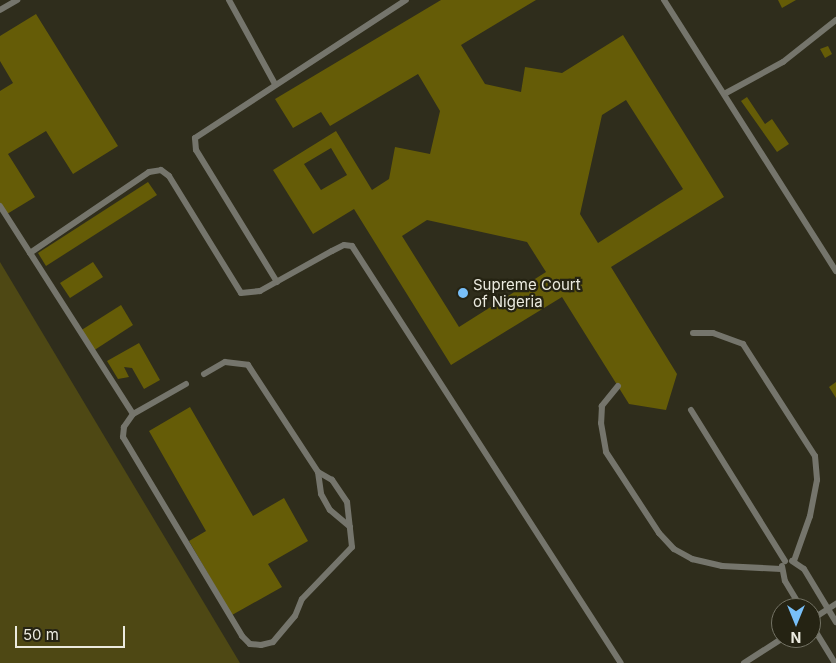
<!DOCTYPE html>
<html>
<head>
<meta charset="utf-8">
<style>
  body { margin:0 }
  #map { position:relative; width:836px; height:663px; overflow:hidden; background:#2f2d1c; font-family:Inter,sans-serif }
  div>[style] { position:absolute }
  [style*='--x'] { left:calc(var(--x)*1px); top:calc(var(--y)*1px); width:calc(var(--w)*1px); rotate:calc(var(--a)*1deg) }
  .green>* { inset:0; background:#4e4814 }
  .building>* { inset:0; background:#655c07 }
  .service>* { height:6px; margin:-3px; padding:0 3px; transform-origin:3px; border-radius:3px; background:#75756c }
  .dots>* { width:14px; height:14px; translate:-50% -50%; box-sizing:border-box; border:2px solid #252313; border-radius:50% }
  span { translate:-50% -50%; white-space:nowrap; text-align:center; line-height:1.15; -webkit-text-stroke:4.5px #252313; paint-order:stroke }
  .poi-label { font-size:15px; color:#ebeadf }
  .left { translate:0 -50%; text-align:left }
  .north { position:absolute; left:771px; top:598px; width:50px; height:50px; box-sizing:border-box; background:#252313; border:1px solid #747365; border-radius:50%; rotate:180deg; font-size:14px; font-weight:700; line-height:20px; text-align:center; color:#ebeadf }
  .north::after { content:''; display:block; margin:auto; width:18px; height:22px; background:#78bff8; clip-path:polygon(50% 0,100% 100%,50% 72%,0 100%) }
  .scale { position:absolute; left:15px; top:626px; width:110px; height:22px; box-sizing:border-box; border:2px solid #ebeadf; border-top:0; padding-left:6px; font-size:15px; line-height:18px; white-space:nowrap; color:#ebeadf; -webkit-text-stroke:4px #252313; paint-order:stroke }
</style>
</head>
<body>
<div id="map">
  <div class="green">
    <div style="clip-path:polygon(0 262px,240px 663px,0 663px)"></div>
  </div>
  <div class="building">
    <div style="clip-path:polygon(evenodd,441px 0,536px 0,461px 45px,485px 84px,521px 92px,525px 67px,562px 73px,623px 35px,724px 197px,611px 267px,677px 374px,666px 410px,629px 404px,562px 297px,451px 365px,354px 209px,313px 234px,273px 170px,336px 131px,372px 190px,389px 179px,395px 147px,430px 154px,440px 111px,418px 74px,330px 126px,321px 112px,293px 128px,275px 99px,441px 0,626px 100px,683px 189px,598px 243px,580px 214px,602px 115px,626px 100px,441px 0,331px 148px,347px 175px,321px 190px,304px 164px,331px 148px,441px 0,427px 220px,527px 242px,546px 272px,459px 327px,402px 236px,427px 220px)"></div>
    <div style="clip-path:polygon(778px 0,796px 0,782px 8px)"></div>
    <div style="clip-path:polygon(36px 14px,118px 146px,73px 174px,46px 131px,8px 154px,35px 197px,7px 214px,0 203px,0 91px,13px 83px,0 61px,0 36px)"></div>
    <div style="clip-path:polygon(828px 46px,832px 54px,825px 58px,820px 49px)"></div>
    <div style="clip-path:polygon(747px 97px,765px 124px,772px 119px,789px 144px,777px 152px,741px 101px)"></div>
    <div style="clip-path:polygon(148px 182px,157px 195px,46px 266px,38px 253px)"></div>
    <div style="clip-path:polygon(93px 262px,103px 277px,70px 298px,60px 283px)"></div>
    <div style="clip-path:polygon(121px 305px,133px 325px,93px 351px,80px 331px)"></div>
    <div style="clip-path:polygon(139px 343px,160px 380px,144px 389px,132px 368px,124px 367px,129px 377px,118px 379px,107px 361px)"></div>
    <div style="clip-path:polygon(836px 382px,836px 398px,829px 387px)"></div>
    <div style="clip-path:polygon(190px 407px,253px 516px,284px 498px,308px 541px,268px 564px,282px 587px,232px 615px,189px 541px,206px 531px,149px 431px)"></div>
  </div>
  <div class="service">
    <div style="--x:229;--y:0;--w:96;--a:61.3"></div>
    <div style="--x:664;--y:0;--w:321;--a:57.6"></div>
    <div style="--x:0;--y:10;--w:20;--a:-30"></div>
    <div style="--x:726;--y:93;--w:65;--a:-28.5"></div>
    <div style="--x:783;--y:62;--w:68;--a:-38.4"></div>
    <div style="--x:0;--y:206;--w:247;--a:57.4"></div>
    <div style="--x:30;--y:253;--w:144;--a:-34.2"></div>
    <div style="--x:149;--y:172;--w:12;--a:-9"></div>
    <div style="--x:161;--y:170;--w:10;--a:37"></div>
    <div style="--x:169;--y:176;--w:137;--a:58.4"></div>
    <div style="--x:241;--y:293;--w:19;--a:-6"></div>
    <div style="--x:260;--y:291;--w:82;--a:-29.1"></div>
    <div style="--x:332;--y:251;--w:13;--a:-27"></div>
    <div style="--x:344;--y:245;--w:8;--a:7"></div>
    <div style="--x:352;--y:246;--w:496;--a:57.2"></div>
    <div style="--x:277;--y:282;--w:155;--a:-121.5"></div>
    <div style="--x:196;--y:150;--w:12;--a:-95"></div>
    <div style="--x:195;--y:138;--w:252;--a:-33.2"></div>
    <div style="--x:693;--y:333;--w:20;--a:0"></div>
    <div style="--x:713;--y:333;--w:32;--a:20"></div>
    <div style="--x:743;--y:344;--w:133;--a:57.3"></div>
    <div style="--x:815;--y:456;--w:24;--a:85"></div>
    <div style="--x:817;--y:480;--w:37;--a:101"></div>
    <div style="--x:810;--y:516;--w:48;--a:109.6"></div>
    <div style="--x:204;--y:374;--w:24;--a:-30"></div>
    <div style="--x:225;--y:362;--w:23;--a:7"></div>
    <div style="--x:248;--y:365;--w:128;--a:56.8"></div>
    <div style="--x:318;--y:472;--w:22;--a:82"></div>
    <div style="--x:321;--y:494;--w:18;--a:61"></div>
    <div style="--x:330;--y:510;--w:26;--a:40"></div>
    <div style="--x:186;--y:384;--w:61;--a:150.5"></div>
    <div style="--x:133;--y:414;--w:16;--a:125"></div>
    <div style="--x:124;--y:427;--w:10;--a:96"></div>
    <div style="--x:123;--y:437;--w:232;--a:59.1"></div>
    <div style="--x:242;--y:636;--w:11;--a:45"></div>
    <div style="--x:250;--y:644;--w:11;--a:5"></div>
    <div style="--x:261;--y:645;--w:12;--a:-14"></div>
    <div style="--x:273;--y:642;--w:34;--a:-50"></div>
    <div style="--x:295;--y:616;--w:18;--a:-68"></div>
    <div style="--x:302;--y:599;--w:72;--a:-46.1"></div>
    <div style="--x:352;--y:547;--w:45;--a:-96.3"></div>
    <div style="--x:347;--y:502;--w:27;--a:-124"></div>
    <div style="--x:332;--y:480;--w:16;--a:-150"></div>
    <div style="--x:618;--y:386;--w:26;--a:129"></div>
    <div style="--x:602;--y:406;--w:17;--a:93"></div>
    <div style="--x:601;--y:423;--w:29;--a:80"></div>
    <div style="--x:606;--y:452;--w:97;--a:56.8"></div>
    <div style="--x:659;--y:533;--w:22;--a:47"></div>
    <div style="--x:674;--y:549;--w:21;--a:29"></div>
    <div style="--x:692;--y:559;--w:31;--a:13"></div>
    <div style="--x:722;--y:566;--w:59;--a:2.9"></div>
    <div style="--x:691;--y:410;--w:178;--a:58.1"></div>
    <div style="--x:792;--y:561;--w:14;--a:34"></div>
    <div style="--x:804;--y:569;--w:62;--a:58.9"></div>
    <div style="--x:782;--y:566;--w:15;--a:79"></div>
    <div style="--x:785;--y:581;--w:31;--a:59"></div>
    <div style="--x:811;--y:620;--w:30;--a:-33"></div>
    <div style="--x:811;--y:624;--w:46;--a:58.4"></div>
    <div style="--x:744;--y:663;--w:46;--a:-32.7"></div>
  </div>
  <div class="dots">
    <div style="left:463px;top:293px;background:#78bff8"></div>
  </div>
  <div class="poi-label">
    <span class="left" style="left:473px;top:293px">Supreme Court<br>of Nigeria</span>
  </div>
  <div class="north">N</div>
  <div class="scale">50 m</div>
</div>
</body>
</html>
